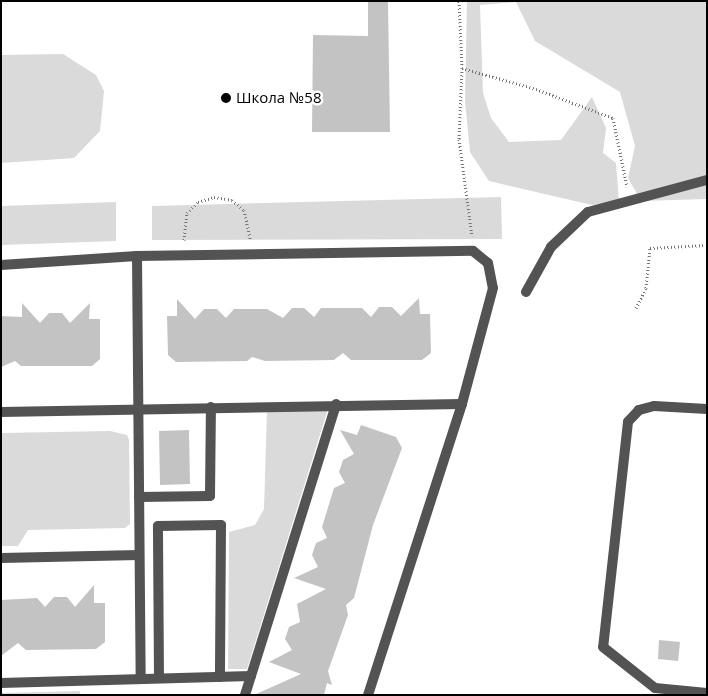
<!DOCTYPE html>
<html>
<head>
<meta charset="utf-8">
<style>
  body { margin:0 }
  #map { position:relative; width:708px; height:696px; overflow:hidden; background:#fff; font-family:"Open Sans",sans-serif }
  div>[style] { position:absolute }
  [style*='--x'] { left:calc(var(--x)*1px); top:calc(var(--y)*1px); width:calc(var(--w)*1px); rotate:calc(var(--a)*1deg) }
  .green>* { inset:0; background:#dadada }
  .building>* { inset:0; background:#c3c3c3 }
  .path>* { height:3px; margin-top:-1.5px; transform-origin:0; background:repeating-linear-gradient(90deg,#757575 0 1px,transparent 0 3.5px) }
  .service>* { height:10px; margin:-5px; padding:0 5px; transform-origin:5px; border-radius:5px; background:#535353 }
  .dots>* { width:14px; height:14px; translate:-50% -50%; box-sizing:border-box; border:2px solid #fff; border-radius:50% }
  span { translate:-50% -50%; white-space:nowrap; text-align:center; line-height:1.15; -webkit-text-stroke:5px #fff; paint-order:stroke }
  .poi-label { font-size:15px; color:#000 }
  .left { translate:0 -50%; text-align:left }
  .frame { position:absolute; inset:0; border:2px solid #000; pointer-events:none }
</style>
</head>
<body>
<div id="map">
  <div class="green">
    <div style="clip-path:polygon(467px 1px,707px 1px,707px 199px,641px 201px,628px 178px,635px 146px,620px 92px,535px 41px,516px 2px,480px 5px,483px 93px,491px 118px,509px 142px,561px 140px,592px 97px,606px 128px,603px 153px,616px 163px,619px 202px,592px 205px,489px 181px,470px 152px,465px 101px)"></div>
    <div style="clip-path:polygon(63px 54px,96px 75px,104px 91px,100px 131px,74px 158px,1px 163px,1px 55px)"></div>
    <div style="clip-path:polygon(501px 197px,502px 239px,152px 240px,152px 206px)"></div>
    <div style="clip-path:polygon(116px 202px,116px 241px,1px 245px,1px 206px)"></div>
    <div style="clip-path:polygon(328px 409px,247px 669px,228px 669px,229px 532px,255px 525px,264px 509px,267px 410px)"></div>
    <div style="clip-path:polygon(110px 431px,127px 435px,129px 440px,130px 524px,125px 528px,28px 530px,18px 546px,1px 546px,1px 433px)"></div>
    <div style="clip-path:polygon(80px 691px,80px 695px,1px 695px,1px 693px)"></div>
  </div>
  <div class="building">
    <div style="clip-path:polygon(368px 1px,388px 1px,390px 132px,312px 132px,313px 35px,368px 36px)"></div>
    <div style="clip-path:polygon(419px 298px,420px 314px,430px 314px,431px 353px,422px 360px,351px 360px,343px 353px,334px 360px,265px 361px,252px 357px,247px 361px,176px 362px,168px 355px,167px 316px,177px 316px,177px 299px,195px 319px,204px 309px,217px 309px,226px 318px,234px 309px,267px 309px,283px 318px,292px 308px,304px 308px,314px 317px,321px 308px,362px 308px,371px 317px,379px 307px,392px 307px,401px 316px)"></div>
    <div style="clip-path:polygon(22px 303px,40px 323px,49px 313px,62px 313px,70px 323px,90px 303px,89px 319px,100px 319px,100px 359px,92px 366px,21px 366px,15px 361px,1px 367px,1px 316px,22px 317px)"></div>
    <div style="clip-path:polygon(361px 425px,396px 437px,402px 448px,373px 525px,354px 598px,346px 605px,348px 615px,328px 671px,332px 685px,327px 683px,324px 695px,254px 695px,301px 674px,269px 662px,292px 650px,285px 639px,289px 627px,300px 622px,297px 604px,326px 589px,294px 578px,318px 567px,312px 555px,316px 543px,327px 538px,322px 527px,334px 488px,345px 483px,339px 472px,343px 460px,354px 454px,340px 430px,357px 435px)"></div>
    <div style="clip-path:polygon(189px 430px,190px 484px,160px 485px,159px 431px)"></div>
    <div style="clip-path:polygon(94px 585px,94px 603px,105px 603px,105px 642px,96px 649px,26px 650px,18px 643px,1px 656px,1px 600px,37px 598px,45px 607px,54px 597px,67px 597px,75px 607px)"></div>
    <div style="clip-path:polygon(659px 640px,680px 642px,678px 661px,658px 659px)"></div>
  </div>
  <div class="path">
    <div style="--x:459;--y:1;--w:67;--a:87.4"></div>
    <div style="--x:462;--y:68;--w:77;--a:15.8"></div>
    <div style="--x:536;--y:89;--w:82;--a:20.6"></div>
    <div style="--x:613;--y:118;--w:70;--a:78.5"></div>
    <div style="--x:462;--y:68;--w:71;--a:92.4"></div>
    <div style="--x:459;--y:139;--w:98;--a:82.4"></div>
    <div style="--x:184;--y:240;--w:27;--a:-84"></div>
    <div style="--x:187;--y:213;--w:16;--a:-45"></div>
    <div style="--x:198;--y:202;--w:17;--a:-17"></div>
    <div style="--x:214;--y:197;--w:18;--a:9"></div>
    <div style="--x:232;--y:200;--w:16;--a:40"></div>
    <div style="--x:244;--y:210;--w:30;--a:78"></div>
    <div style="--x:636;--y:308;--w:22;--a:-63"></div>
    <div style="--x:646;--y:288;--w:40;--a:-84.3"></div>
    <div style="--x:650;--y:248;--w:57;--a:-3"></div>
  </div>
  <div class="service">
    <div style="--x:137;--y:256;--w:423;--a:89.5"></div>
    <div style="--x:1;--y:265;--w:136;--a:-3.8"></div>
    <div style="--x:137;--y:256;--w:336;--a:-0.9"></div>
    <div style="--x:473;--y:251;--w:19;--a:39"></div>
    <div style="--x:488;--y:263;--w:25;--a:79"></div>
    <div style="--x:493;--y:288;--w:120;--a:105"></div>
    <div style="--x:462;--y:404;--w:306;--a:107.9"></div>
    <div style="--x:526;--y:292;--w:51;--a:-60.9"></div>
    <div style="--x:551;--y:247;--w:51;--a:-43.4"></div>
    <div style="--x:588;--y:212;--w:123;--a:-15.1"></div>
    <div style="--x:707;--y:409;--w:53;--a:-176.8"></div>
    <div style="--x:654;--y:406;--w:16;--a:165"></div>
    <div style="--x:639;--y:410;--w:16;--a:133"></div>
    <div style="--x:628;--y:422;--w:226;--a:96.3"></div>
    <div style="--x:603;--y:647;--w:66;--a:38.3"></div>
    <div style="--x:655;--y:688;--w:52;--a:5.5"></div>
    <div style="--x:1;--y:412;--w:461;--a:-1"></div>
    <div style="--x:139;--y:497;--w:71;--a:-0.8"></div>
    <div style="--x:210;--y:496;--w:89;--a:-89.4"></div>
    <div style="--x:1;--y:558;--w:138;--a:-1.2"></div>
    <div style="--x:159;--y:678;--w:152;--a:-90.4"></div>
    <div style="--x:158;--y:526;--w:63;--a:-0.9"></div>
    <div style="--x:221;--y:525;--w:152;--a:90.4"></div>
    <div style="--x:1;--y:683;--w:250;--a:-1.6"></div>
    <div style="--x:245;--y:695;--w:305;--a:-72.6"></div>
  </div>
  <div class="dots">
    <div style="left:226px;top:98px;background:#000"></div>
  </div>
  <div class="poi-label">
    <span class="left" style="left:236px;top:98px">Школа №58</span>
  </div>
  <div class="frame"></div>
</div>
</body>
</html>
